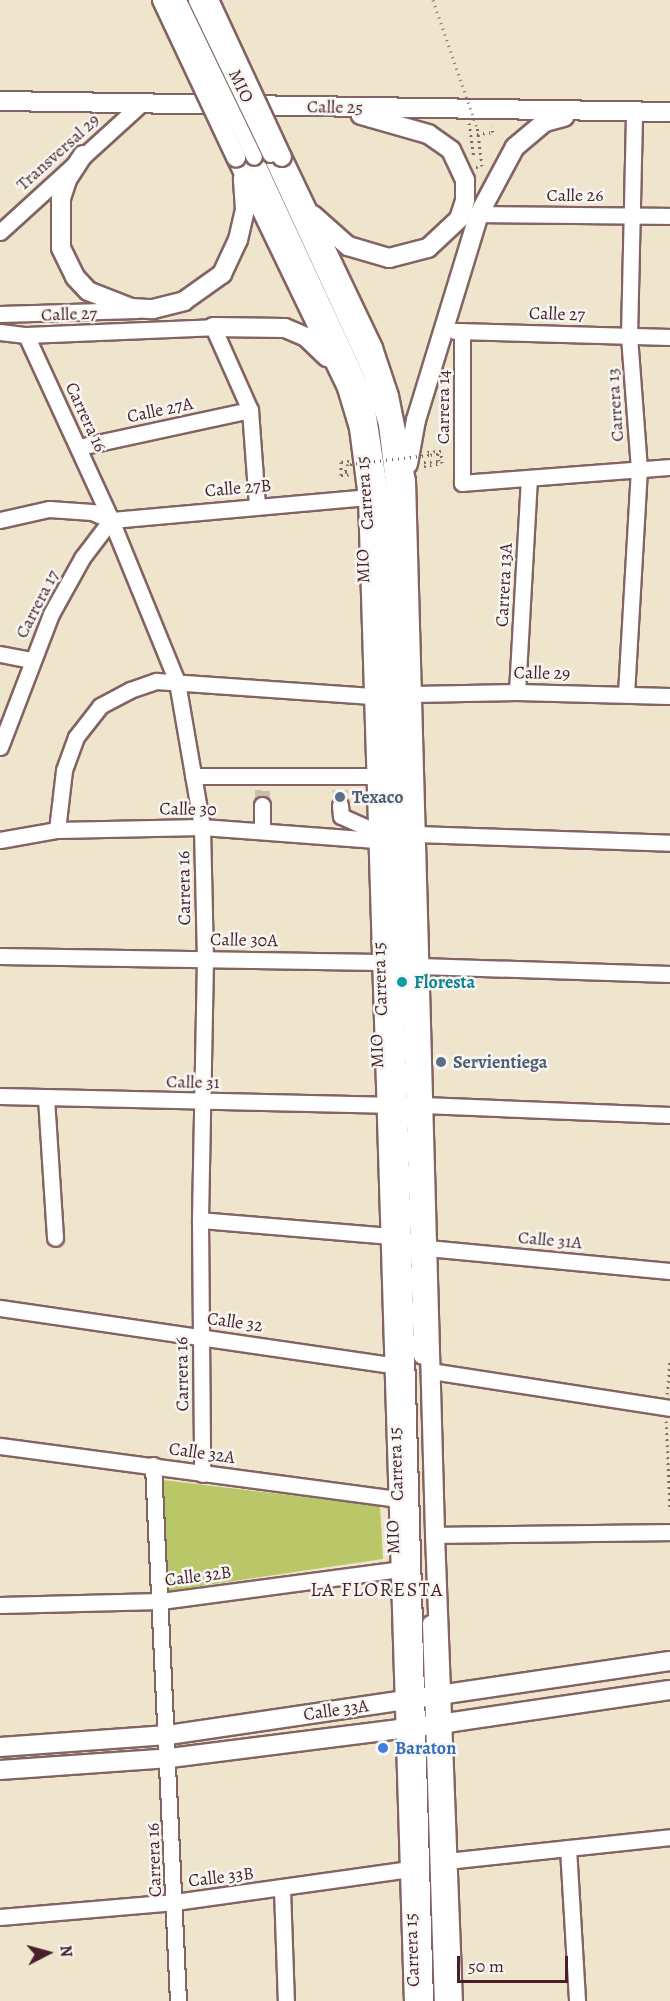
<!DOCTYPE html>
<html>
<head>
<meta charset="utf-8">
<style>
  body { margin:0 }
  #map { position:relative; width:670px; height:2001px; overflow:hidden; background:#eee5cc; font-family:Alegreya,serif }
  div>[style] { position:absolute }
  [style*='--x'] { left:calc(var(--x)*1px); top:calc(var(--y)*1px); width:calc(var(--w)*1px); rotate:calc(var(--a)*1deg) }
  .green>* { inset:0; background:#b9c769 }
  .minor-tunnel>* { height:15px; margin-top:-7.5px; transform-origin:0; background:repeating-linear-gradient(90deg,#cdbdac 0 15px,transparent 0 23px) }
  .path>* { height:3px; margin-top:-1.5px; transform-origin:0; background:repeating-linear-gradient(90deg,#836463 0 1.5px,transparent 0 6px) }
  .roads { filter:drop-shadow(2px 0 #836463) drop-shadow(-2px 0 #836463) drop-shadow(0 2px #836463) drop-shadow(0 -2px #836463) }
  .minor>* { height:15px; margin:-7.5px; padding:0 7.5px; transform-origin:7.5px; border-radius:7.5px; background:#fff }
  .major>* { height:18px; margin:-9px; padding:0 9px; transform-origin:9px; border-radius:9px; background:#fff }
  .path-bridge>* { height:3px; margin-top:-1.5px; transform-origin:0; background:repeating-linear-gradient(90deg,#836463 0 1.5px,transparent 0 6px) }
  .bridges { filter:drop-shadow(2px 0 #836463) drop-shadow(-2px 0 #836463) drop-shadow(0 2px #836463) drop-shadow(0 -2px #836463) }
  .minor-bridge>* { height:15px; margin:-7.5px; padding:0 7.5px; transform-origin:7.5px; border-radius:7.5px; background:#fff }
  .major-bridge>* { height:18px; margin:-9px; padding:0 9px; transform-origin:9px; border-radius:9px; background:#fff }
  .dots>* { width:16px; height:16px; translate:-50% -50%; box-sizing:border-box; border:3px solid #f6f6f2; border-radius:50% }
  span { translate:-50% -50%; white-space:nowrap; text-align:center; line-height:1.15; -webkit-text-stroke:5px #f6f6f2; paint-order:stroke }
  .street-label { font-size:18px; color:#4a1f2b }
  .service-label { font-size:18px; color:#4e5e75; font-weight:700 }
  .left { translate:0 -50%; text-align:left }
  .culture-label { font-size:18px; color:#0d838f; font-weight:700 }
  .shop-label { font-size:18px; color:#366cbe; font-weight:700 }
  .neighbourhood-label { font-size:20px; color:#4a1f2b; letter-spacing:1.5px }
  .north { position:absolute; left:18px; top:1923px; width:60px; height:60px; -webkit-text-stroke:4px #f6f6f2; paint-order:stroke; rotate:84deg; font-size:16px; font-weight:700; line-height:24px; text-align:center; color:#4a1f2b }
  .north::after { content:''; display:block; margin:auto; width:21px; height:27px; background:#4a1f2b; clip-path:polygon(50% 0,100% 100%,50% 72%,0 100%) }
  .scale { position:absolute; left:457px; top:1956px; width:111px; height:27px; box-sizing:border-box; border:3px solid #4a1f2b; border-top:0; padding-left:8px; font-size:18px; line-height:21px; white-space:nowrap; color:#4a1f2b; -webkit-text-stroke:4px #f6f6f2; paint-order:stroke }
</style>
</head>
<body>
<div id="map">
  <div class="green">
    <div style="clip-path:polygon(163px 1480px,380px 1506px,383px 1559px,167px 1591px)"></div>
  </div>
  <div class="minor-tunnel">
    <div style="--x:340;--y:789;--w:16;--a:90"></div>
    <div style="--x:262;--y:805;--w:18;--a:-87"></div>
  </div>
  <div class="path">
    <div style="--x:469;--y:123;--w:35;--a:82"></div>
    <div style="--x:477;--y:134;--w:16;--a:-7"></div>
    <div style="--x:493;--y:132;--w:6;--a:-108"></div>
    <div style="--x:476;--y:167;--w:6;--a:-9"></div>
    <div style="--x:482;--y:166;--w:38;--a:-97"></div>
    <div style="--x:349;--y:461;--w:8;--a:173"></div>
    <div style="--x:341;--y:462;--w:13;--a:90"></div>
    <div style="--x:341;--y:475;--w:10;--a:-6"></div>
    <div style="--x:424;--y:462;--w:15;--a:-4"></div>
    <div style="--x:439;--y:461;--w:7;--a:-98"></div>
    <div style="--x:438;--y:454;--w:9;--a:174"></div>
    <div style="--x:348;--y:464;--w:9;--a:111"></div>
    <div style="--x:345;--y:472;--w:4;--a:-14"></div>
    <div style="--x:424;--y:466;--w:18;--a:-9"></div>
    <div style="--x:442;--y:463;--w:12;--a:-95"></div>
    <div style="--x:441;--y:451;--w:14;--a:176"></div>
    <div style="--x:667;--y:1394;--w:35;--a:-85"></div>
    <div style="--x:666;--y:1421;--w:88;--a:87.4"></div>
  </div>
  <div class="roads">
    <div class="minor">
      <div style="--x:270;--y:154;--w:244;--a:65.3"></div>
      <div style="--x:372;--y:376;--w:50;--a:73.7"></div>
      <div style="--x:386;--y:424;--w:75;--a:83.1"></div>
      <div style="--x:395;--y:498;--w:858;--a:88.26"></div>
      <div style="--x:254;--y:157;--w:264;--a:65.1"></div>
      <div style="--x:365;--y:396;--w:105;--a:81.3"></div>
      <div style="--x:381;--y:500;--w:1502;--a:88.32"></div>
      <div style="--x:479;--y:214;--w:191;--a:0.6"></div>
      <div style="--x:0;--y:232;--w:193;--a:-42.3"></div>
      <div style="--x:0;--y:314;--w:137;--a:-1.7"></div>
      <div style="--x:455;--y:331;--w:215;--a:1.6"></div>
      <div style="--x:462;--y:331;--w:152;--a:90"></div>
      <div style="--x:462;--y:483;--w:209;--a:-4.4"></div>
      <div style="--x:0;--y:332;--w:26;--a:7"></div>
      <div style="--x:26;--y:335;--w:187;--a:-2.4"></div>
      <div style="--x:213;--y:327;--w:91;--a:66"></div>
      <div style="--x:250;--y:410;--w:96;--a:85.8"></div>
      <div style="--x:26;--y:335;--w:204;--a:65.3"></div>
      <div style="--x:111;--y:520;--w:175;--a:67.8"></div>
      <div style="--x:177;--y:682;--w:147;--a:80.2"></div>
      <div style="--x:202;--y:827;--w:132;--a:88.7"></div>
      <div style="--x:205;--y:959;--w:261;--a:91.1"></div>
      <div style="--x:200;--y:1220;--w:254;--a:89.5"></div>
      <div style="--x:79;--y:447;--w:175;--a:-12.2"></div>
      <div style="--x:0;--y:520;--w:50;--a:-12.7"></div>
      <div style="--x:49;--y:509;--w:43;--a:4"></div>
      <div style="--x:92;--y:512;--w:21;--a:23"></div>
      <div style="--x:111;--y:520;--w:258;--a:-5.1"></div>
      <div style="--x:0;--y:654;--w:31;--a:11"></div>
      <div style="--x:517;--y:692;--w:213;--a:-86.8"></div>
      <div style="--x:413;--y:694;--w:104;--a:-1.1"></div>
      <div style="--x:517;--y:692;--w:153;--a:1.5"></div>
      <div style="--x:626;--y:694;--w:225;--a:-86.7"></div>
      <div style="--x:639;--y:469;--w:133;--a:-94.3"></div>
      <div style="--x:629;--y:336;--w:224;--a:-88.7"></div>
      <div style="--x:0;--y:747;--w:142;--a:-69"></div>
      <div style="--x:51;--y:614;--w:64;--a:-61"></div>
      <div style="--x:82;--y:558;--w:48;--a:-52.7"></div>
      <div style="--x:193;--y:776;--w:181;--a:0"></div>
      <div style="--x:340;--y:805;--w:11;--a:85"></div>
      <div style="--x:341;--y:816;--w:37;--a:24"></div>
      <div style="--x:57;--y:830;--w:60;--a:-83.3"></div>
      <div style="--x:64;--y:770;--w:35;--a:-70"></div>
      <div style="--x:76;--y:737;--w:39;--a:-52"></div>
      <div style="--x:100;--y:706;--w:34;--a:-28"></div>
      <div style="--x:130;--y:690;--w:28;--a:-19"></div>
      <div style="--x:156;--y:681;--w:216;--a:4"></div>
      <div style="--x:262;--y:831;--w:26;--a:-90"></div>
      <div style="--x:416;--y:834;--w:254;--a:2"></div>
      <div style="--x:0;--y:840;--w:58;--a:-10"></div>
      <div style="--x:57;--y:830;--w:145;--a:-1.2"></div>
      <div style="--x:202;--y:827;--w:174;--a:4.3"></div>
      <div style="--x:0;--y:956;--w:380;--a:0.9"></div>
      <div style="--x:419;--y:966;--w:251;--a:1.8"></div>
      <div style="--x:0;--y:1096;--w:385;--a:1.3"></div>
      <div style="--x:46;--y:1098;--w:140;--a:86.3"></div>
      <div style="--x:423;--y:1105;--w:247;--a:2.3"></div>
      <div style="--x:200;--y:1220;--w:190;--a:4.8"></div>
      <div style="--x:427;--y:1248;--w:244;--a:5.4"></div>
      <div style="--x:0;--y:1308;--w:397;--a:8.3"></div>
      <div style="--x:431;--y:1371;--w:242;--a:8.8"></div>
      <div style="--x:0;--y:1446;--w:402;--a:7.6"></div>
      <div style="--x:153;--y:1465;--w:537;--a:87.33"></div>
      <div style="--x:435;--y:1535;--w:235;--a:-0.7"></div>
      <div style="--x:0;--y:1605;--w:161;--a:-1.4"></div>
      <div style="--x:161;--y:1601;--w:241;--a:-7.6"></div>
      <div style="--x:430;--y:1623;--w:378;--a:88.2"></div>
      <div style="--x:568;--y:1848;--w:153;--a:86.6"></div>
      <div style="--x:447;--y:1861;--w:224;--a:-6.1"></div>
      <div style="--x:282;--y:1889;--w:112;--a:88"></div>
      <div style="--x:0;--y:1917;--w:176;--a:-4.9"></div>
      <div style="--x:175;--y:1902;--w:237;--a:-8"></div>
    </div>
    <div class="major">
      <div style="--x:0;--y:101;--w:670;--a:0.94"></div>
      <div style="--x:83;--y:155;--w:30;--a:123"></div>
      <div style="--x:67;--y:180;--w:20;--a:108"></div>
      <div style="--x:61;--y:199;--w:49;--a:90"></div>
      <div style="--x:61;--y:248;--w:32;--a:64"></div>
      <div style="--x:75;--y:277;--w:19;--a:47"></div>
      <div style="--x:88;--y:291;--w:46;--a:21.6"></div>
      <div style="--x:131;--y:308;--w:22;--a:3"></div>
      <div style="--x:153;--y:309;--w:32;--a:-14"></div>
      <div style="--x:184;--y:301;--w:47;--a:-35.4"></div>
      <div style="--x:222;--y:274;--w:38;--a:-65"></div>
      <div style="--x:238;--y:240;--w:32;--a:-77"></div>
      <div style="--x:245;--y:209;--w:31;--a:-94"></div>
      <div style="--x:236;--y:157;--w:256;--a:64.3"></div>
      <div style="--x:347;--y:388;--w:42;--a:73.3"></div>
      <div style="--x:359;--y:428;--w:70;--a:82.6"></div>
      <div style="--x:368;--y:497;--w:1505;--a:88.25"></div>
      <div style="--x:282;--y:157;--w:212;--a:64.5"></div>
      <div style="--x:373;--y:348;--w:51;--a:71.6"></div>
      <div style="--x:389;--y:396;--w:87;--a:78.7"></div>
      <div style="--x:406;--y:481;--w:1054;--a:88.42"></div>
      <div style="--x:435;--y:1535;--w:466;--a:87.8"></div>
      <div style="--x:313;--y:215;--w:47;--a:41.5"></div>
      <div style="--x:348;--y:246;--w:43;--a:16.3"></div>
      <div style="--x:389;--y:258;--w:40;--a:-14.4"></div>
      <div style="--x:428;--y:248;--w:42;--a:-43.1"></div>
      <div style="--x:459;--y:219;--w:20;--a:-72"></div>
      <div style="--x:465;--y:200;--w:20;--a:-90"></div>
      <div style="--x:465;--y:180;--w:33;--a:-115"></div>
      <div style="--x:451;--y:150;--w:28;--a:-145"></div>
      <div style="--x:428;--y:134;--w:70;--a:-164.2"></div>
      <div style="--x:213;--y:327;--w:72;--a:0.8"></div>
      <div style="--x:285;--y:328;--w:23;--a:23"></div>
      <div style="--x:306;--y:337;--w:29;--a:44"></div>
      <div style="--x:408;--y:464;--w:45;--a:-79.7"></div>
      <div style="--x:416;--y:420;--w:215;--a:-73"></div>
      <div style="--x:479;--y:214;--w:76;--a:-61.8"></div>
      <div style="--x:515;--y:147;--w:39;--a:-40"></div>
      <div style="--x:545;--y:122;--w:20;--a:-15"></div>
      <div style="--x:0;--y:1747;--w:168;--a:-4.1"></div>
      <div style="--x:168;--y:1735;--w:507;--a:-8.39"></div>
      <div style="--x:0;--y:1770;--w:170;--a:-4"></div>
      <div style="--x:170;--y:1758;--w:285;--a:-7.2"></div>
      <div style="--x:453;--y:1722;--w:219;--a:-8.4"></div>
    </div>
  </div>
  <div class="path-bridge">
    <div style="--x:433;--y:0;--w:135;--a:71"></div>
    <div style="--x:350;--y:464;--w:80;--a:-6.5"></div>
  </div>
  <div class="bridges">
    <div class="minor-bridge">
      <div style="--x:178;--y:0;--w:174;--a:64.2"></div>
      <div style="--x:196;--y:0;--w:171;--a:64.3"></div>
    </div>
    <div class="major-bridge">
      <div style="--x:162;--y:0;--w:174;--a:64.8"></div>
      <div style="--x:209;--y:0;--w:173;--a:65.1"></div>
    </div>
  </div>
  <div class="dots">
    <div style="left:340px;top:797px;background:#5c6f8a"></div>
    <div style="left:402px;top:982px;background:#0f9aa8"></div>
    <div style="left:441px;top:1062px;background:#5c6f8a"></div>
    <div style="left:383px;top:1748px;background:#3f7fe0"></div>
  </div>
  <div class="street-label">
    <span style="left:241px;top:86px;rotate:64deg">MIO</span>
    <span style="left:335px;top:107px;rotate:1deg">Calle 25</span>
    <span style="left:58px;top:152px;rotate:-42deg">Transversal 29</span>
    <span style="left:575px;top:195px">Calle 26</span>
    <span style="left:69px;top:314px;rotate:-2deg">Calle 27</span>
    <span style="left:557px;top:314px;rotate:2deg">Calle 27</span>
    <span style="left:615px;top:405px;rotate:-94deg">Carrera 13</span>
    <span style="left:443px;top:407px;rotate:-90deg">Carrera 14</span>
    <span style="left:160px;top:410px;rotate:-12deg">Calle 27A</span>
    <span style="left:86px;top:417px;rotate:65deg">Carrera 16</span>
    <span style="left:238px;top:488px;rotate:-5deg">Calle 27B</span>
    <span style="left:365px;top:493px;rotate:-94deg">Carrera 15</span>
    <span style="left:363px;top:566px;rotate:-92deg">MIO</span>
    <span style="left:504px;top:585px;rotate:-87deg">Carrera 13A</span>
    <span style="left:37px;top:604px;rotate:-63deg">Carrera 17</span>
    <span style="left:542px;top:673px;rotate:1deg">Calle 29</span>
    <span style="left:188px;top:809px;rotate:1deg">Calle 30</span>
    <span style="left:184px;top:888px;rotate:-91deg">Carrera 16</span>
    <span style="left:244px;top:940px;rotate:1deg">Calle 30A</span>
    <span style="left:380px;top:979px;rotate:-92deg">Carrera 15</span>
    <span style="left:377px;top:1051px;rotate:-92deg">MIO</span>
    <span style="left:193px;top:1082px;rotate:1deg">Calle 31</span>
    <span style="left:550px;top:1240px;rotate:5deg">Calle 31A</span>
    <span style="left:235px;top:1322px;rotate:8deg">Calle 32</span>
    <span style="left:182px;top:1374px;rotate:-91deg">Carrera 16</span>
    <span style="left:202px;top:1453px;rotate:8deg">Calle 32A</span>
    <span style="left:396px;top:1464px;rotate:-92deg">Carrera 15</span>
    <span style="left:393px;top:1537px;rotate:-92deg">MIO</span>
    <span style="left:198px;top:1576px;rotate:-7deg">Calle 32B</span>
    <span style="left:336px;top:1710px;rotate:-8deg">Calle 33A</span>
    <span style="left:154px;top:1860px;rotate:-92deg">Carrera 16</span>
    <span style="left:221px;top:1877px;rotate:-7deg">Calle 33B</span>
    <span style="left:412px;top:1950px;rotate:-92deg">Carrera 15</span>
  </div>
  <div class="service-label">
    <span class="left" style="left:352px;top:797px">Texaco</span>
    <span class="left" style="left:453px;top:1062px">Servientiega</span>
  </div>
  <div class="culture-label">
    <span class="left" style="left:414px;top:982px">Floresta</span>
  </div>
  <div class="shop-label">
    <span class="left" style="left:395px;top:1748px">Baraton</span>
  </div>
  <div class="neighbourhood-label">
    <span style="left:377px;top:1589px">LA FLORESTA</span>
  </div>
  <div class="north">N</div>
  <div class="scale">50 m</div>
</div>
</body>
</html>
